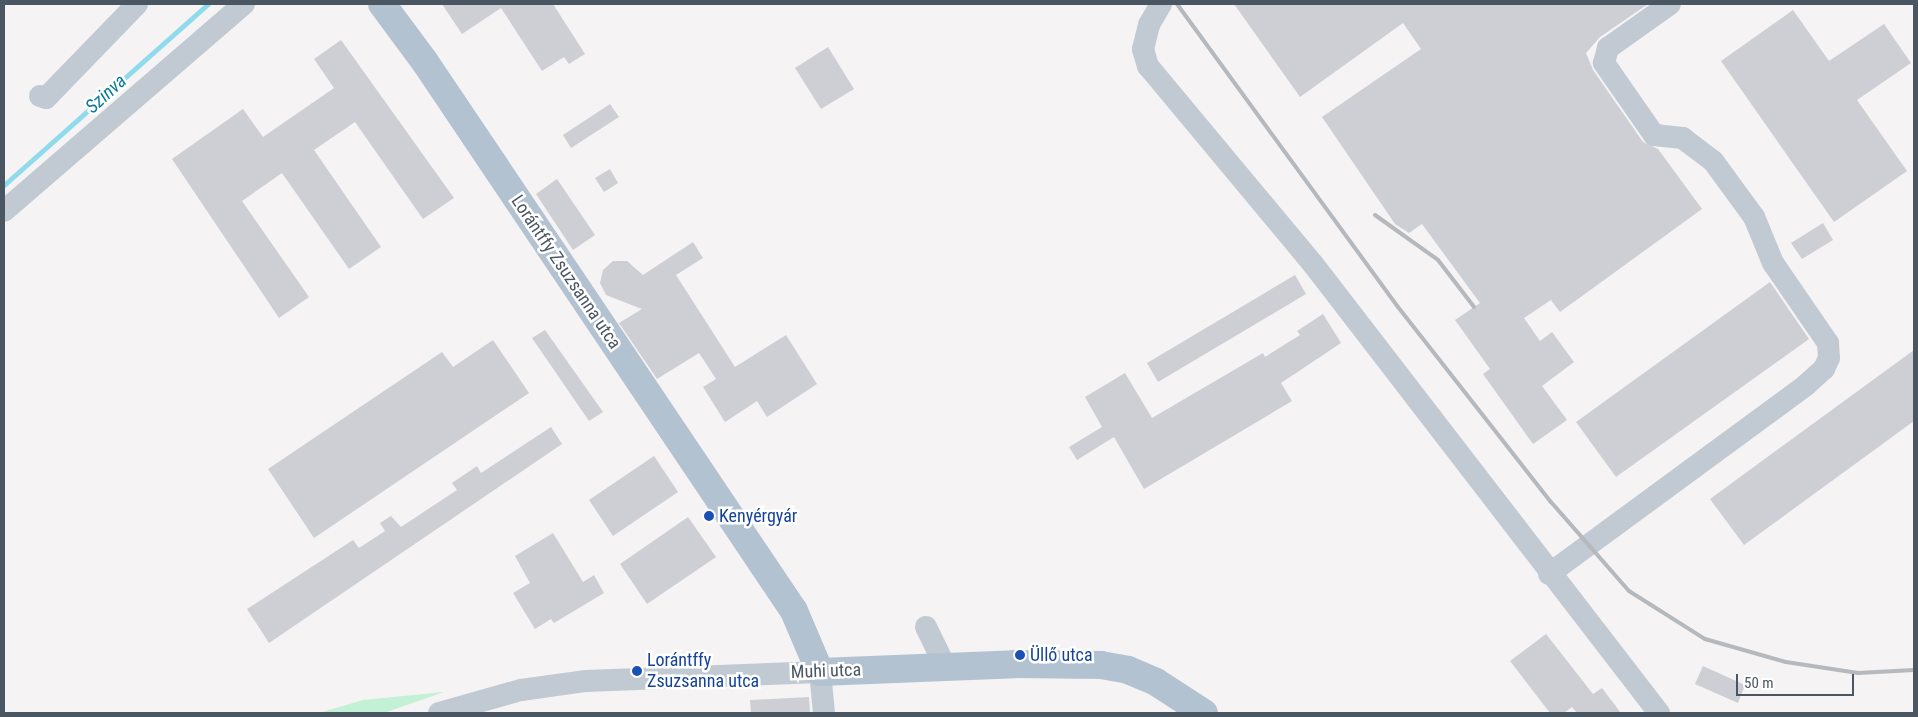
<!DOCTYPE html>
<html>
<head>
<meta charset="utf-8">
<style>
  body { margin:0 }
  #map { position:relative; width:1918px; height:717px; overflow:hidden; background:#f5f3f3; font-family:"Roboto Condensed",sans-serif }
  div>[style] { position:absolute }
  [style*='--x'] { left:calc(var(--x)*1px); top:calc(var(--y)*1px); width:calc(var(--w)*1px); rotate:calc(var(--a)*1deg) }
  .green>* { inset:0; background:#c3f1d5 }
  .stream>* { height:5px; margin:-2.5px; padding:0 2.5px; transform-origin:2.5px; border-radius:2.5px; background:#90daee }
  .building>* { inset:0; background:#cdcfd5 }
  .minor>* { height:22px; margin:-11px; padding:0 11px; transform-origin:11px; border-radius:11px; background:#c1cad2 }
  .major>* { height:28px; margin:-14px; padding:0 14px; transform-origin:14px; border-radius:14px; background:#b3c2d1 }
  .rail>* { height:4px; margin:-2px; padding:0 2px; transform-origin:2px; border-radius:2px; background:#b5b8bd }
  .dots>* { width:14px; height:14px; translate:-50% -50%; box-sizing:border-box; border:2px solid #fff; border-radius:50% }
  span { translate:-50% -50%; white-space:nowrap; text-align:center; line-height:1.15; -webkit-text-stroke:5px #fff; paint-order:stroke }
  .street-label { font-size:18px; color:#4a5661 }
  .transit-label { font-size:18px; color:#164399 }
  .left { translate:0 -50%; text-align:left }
  .water-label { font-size:19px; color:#0c7c9b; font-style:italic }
  .frame { position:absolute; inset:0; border:5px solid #4a5661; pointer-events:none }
  .scale { position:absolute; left:1736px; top:674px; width:118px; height:22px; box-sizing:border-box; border:2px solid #4a5661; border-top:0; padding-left:6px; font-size:15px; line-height:18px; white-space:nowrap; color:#4a5661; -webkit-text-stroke:4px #fff; paint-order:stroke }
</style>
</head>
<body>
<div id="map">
  <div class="green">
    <div style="clip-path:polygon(444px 692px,384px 713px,319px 713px,363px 700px)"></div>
  </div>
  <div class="stream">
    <div style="--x:4;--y:185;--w:273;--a:-41.6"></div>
  </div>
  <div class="building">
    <div style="clip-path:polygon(442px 4px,553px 4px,585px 54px,569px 64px,564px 57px,542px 71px,501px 8px,462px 34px)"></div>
    <div style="clip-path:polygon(1234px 4px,1648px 4px,1600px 37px,1586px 53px,1593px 70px,1643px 142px,1658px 149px,1702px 209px,1560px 312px,1551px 300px,1524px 318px,1540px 341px,1552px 332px,1574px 362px,1542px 386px,1567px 420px,1533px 444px,1483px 374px,1490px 369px,1455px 320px,1480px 303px,1422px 224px,1409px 233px,1395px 224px,1322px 117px,1421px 49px,1403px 23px,1300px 97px)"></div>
    <div style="clip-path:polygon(1793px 10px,1829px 61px,1884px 24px,1911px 63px,1857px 100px,1907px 171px,1834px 222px,1721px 61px)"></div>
    <div style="clip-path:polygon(341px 40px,454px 198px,423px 219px,355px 122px,314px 150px,381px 247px,349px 269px,282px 173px,242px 201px,309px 297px,279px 318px,172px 159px,243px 109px,263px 137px,334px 88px,314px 59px)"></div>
    <div style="clip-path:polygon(828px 47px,854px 89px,821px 109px,795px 68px)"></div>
    <div style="clip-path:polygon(610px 104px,619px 117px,571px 148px,563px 135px)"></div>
    <div style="clip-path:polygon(610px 169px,618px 183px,604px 192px,595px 178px)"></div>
    <div style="clip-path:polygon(557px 179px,595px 235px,573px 250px,536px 194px)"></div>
    <div style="clip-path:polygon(1823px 223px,1833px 240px,1802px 259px,1791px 243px)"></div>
    <div style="clip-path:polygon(693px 242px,703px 258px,676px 275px,735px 367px,786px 335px,817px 384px,767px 417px,757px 401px,725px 422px,703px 387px,716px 379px,699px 353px,657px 379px,619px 323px,642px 309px,606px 295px,600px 283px,603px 270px,613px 261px,627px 261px,643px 275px)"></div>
    <div style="clip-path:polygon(1295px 275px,1306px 294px,1158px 382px,1147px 363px)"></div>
    <div style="clip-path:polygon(1770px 282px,1809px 339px,1616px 477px,1576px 422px)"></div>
    <div style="clip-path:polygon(1323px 314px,1341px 343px,1281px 383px,1292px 401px,1144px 489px,1114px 437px,1077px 460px,1069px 447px,1102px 427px,1085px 397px,1125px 373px,1152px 418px,1263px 353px,1265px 357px,1300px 335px,1297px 331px)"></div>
    <div style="clip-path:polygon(545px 330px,603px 412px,589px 421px,532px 338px)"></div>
    <div style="clip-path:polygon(493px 340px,529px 393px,314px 538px,268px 469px,442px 352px,453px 367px)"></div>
    <div style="clip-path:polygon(1914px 350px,1914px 421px,1744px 545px,1710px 499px)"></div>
    <div style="clip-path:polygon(551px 427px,562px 444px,269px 643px,247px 609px,353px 540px,359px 548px,385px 531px,380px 523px,391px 516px,401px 527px,457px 490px,452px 483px,477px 466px,481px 473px)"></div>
    <div style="clip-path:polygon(654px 456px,678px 492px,613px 536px,589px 500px)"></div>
    <div style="clip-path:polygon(688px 517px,716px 557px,647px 604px,620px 564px)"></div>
    <div style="clip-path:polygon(553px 533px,583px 582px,594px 575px,604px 593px,554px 623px,551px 619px,535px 629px,513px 593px,530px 583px,515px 556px)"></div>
    <div style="clip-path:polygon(1546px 634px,1593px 694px,1602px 688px,1621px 713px,1577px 713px,1572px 707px,1564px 713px,1550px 713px,1510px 661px)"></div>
    <div style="clip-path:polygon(1703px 666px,1745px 685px,1738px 703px,1695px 684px)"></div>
    <div style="clip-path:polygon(809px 697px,810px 713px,751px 713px,750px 700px)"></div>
  </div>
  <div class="minor">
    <div style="--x:1161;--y:4;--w:24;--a:120"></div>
    <div style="--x:1149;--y:25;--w:25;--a:104"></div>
    <div style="--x:1143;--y:49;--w:18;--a:74"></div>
    <div style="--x:1148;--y:66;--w:258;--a:50.2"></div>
    <div style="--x:1313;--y:264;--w:567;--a:52.38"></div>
    <div style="--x:40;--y:96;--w:6;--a:18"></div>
    <div style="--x:46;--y:98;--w:131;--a:-45.9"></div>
    <div style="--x:4;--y:211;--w:317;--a:-40.8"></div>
    <div style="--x:1549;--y:574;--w:319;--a:-36.3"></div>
    <div style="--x:1806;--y:385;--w:24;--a:-42"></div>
    <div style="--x:1824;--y:369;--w:12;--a:-66"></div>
    <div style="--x:1829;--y:358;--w:15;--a:-94"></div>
    <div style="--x:1828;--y:343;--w:97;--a:-124.5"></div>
    <div style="--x:1773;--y:263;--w:50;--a:-112.4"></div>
    <div style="--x:1754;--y:217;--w:69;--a:-126.2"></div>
    <div style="--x:1713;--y:161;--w:38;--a:-143"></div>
    <div style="--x:1683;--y:138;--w:29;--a:-174"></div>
    <div style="--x:1654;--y:135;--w:88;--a:-124.8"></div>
    <div style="--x:1604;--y:63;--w:16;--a:-75"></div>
    <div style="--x:1608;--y:48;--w:76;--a:-35.4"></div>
    <div style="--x:926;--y:627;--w:43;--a:64"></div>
    <div style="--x:439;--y:713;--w:85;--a:-15.7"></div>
    <div style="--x:521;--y:690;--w:66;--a:-7.9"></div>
    <div style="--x:586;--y:681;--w:234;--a:-2.2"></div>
    <div style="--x:820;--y:672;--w:41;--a:84.4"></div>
  </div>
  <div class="major">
    <div style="--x:382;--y:4;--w:72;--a:53.4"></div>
    <div style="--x:425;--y:62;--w:661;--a:56.09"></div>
    <div style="--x:794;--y:611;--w:66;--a:66.9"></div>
    <div style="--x:820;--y:672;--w:195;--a:-2.3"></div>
    <div style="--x:1015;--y:664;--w:86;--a:0.7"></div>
    <div style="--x:1101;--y:665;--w:27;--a:10"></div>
    <div style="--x:1128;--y:670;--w:30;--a:23"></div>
    <div style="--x:1156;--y:682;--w:57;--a:32.9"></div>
  </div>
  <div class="rail">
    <div style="--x:1177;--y:4;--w:375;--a:53.9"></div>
    <div style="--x:1398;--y:307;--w:248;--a:51.9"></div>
    <div style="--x:1551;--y:502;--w:118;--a:48.8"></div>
    <div style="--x:1629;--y:591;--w:90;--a:32.3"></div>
    <div style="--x:1705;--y:639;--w:84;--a:15.9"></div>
    <div style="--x:1786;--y:662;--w:73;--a:8.7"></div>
    <div style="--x:1858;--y:673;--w:56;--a:-3.1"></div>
    <div style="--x:1375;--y:215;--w:77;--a:35.5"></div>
    <div style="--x:1438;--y:260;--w:59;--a:52.5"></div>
  </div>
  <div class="dots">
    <div style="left:709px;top:516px;background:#1a4fb4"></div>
    <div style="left:1020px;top:655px;background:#1a4fb4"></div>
    <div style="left:637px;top:671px;background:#1a4fb4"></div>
  </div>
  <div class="street-label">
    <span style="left:566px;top:272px;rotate:56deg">Lorántffy Zsuzsanna utca</span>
    <span style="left:826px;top:671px;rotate:-2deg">Muhi utca</span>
  </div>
  <div class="transit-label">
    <span class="left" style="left:719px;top:516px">Kenyérgyár</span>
    <span class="left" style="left:1030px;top:655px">Üllő utca</span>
    <span class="left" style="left:647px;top:671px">Lorántffy<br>Zsuzsanna utca</span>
  </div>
  <div class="water-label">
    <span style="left:106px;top:94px;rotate:-42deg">Szinva</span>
  </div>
  <div class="frame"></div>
  <div class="scale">50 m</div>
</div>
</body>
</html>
